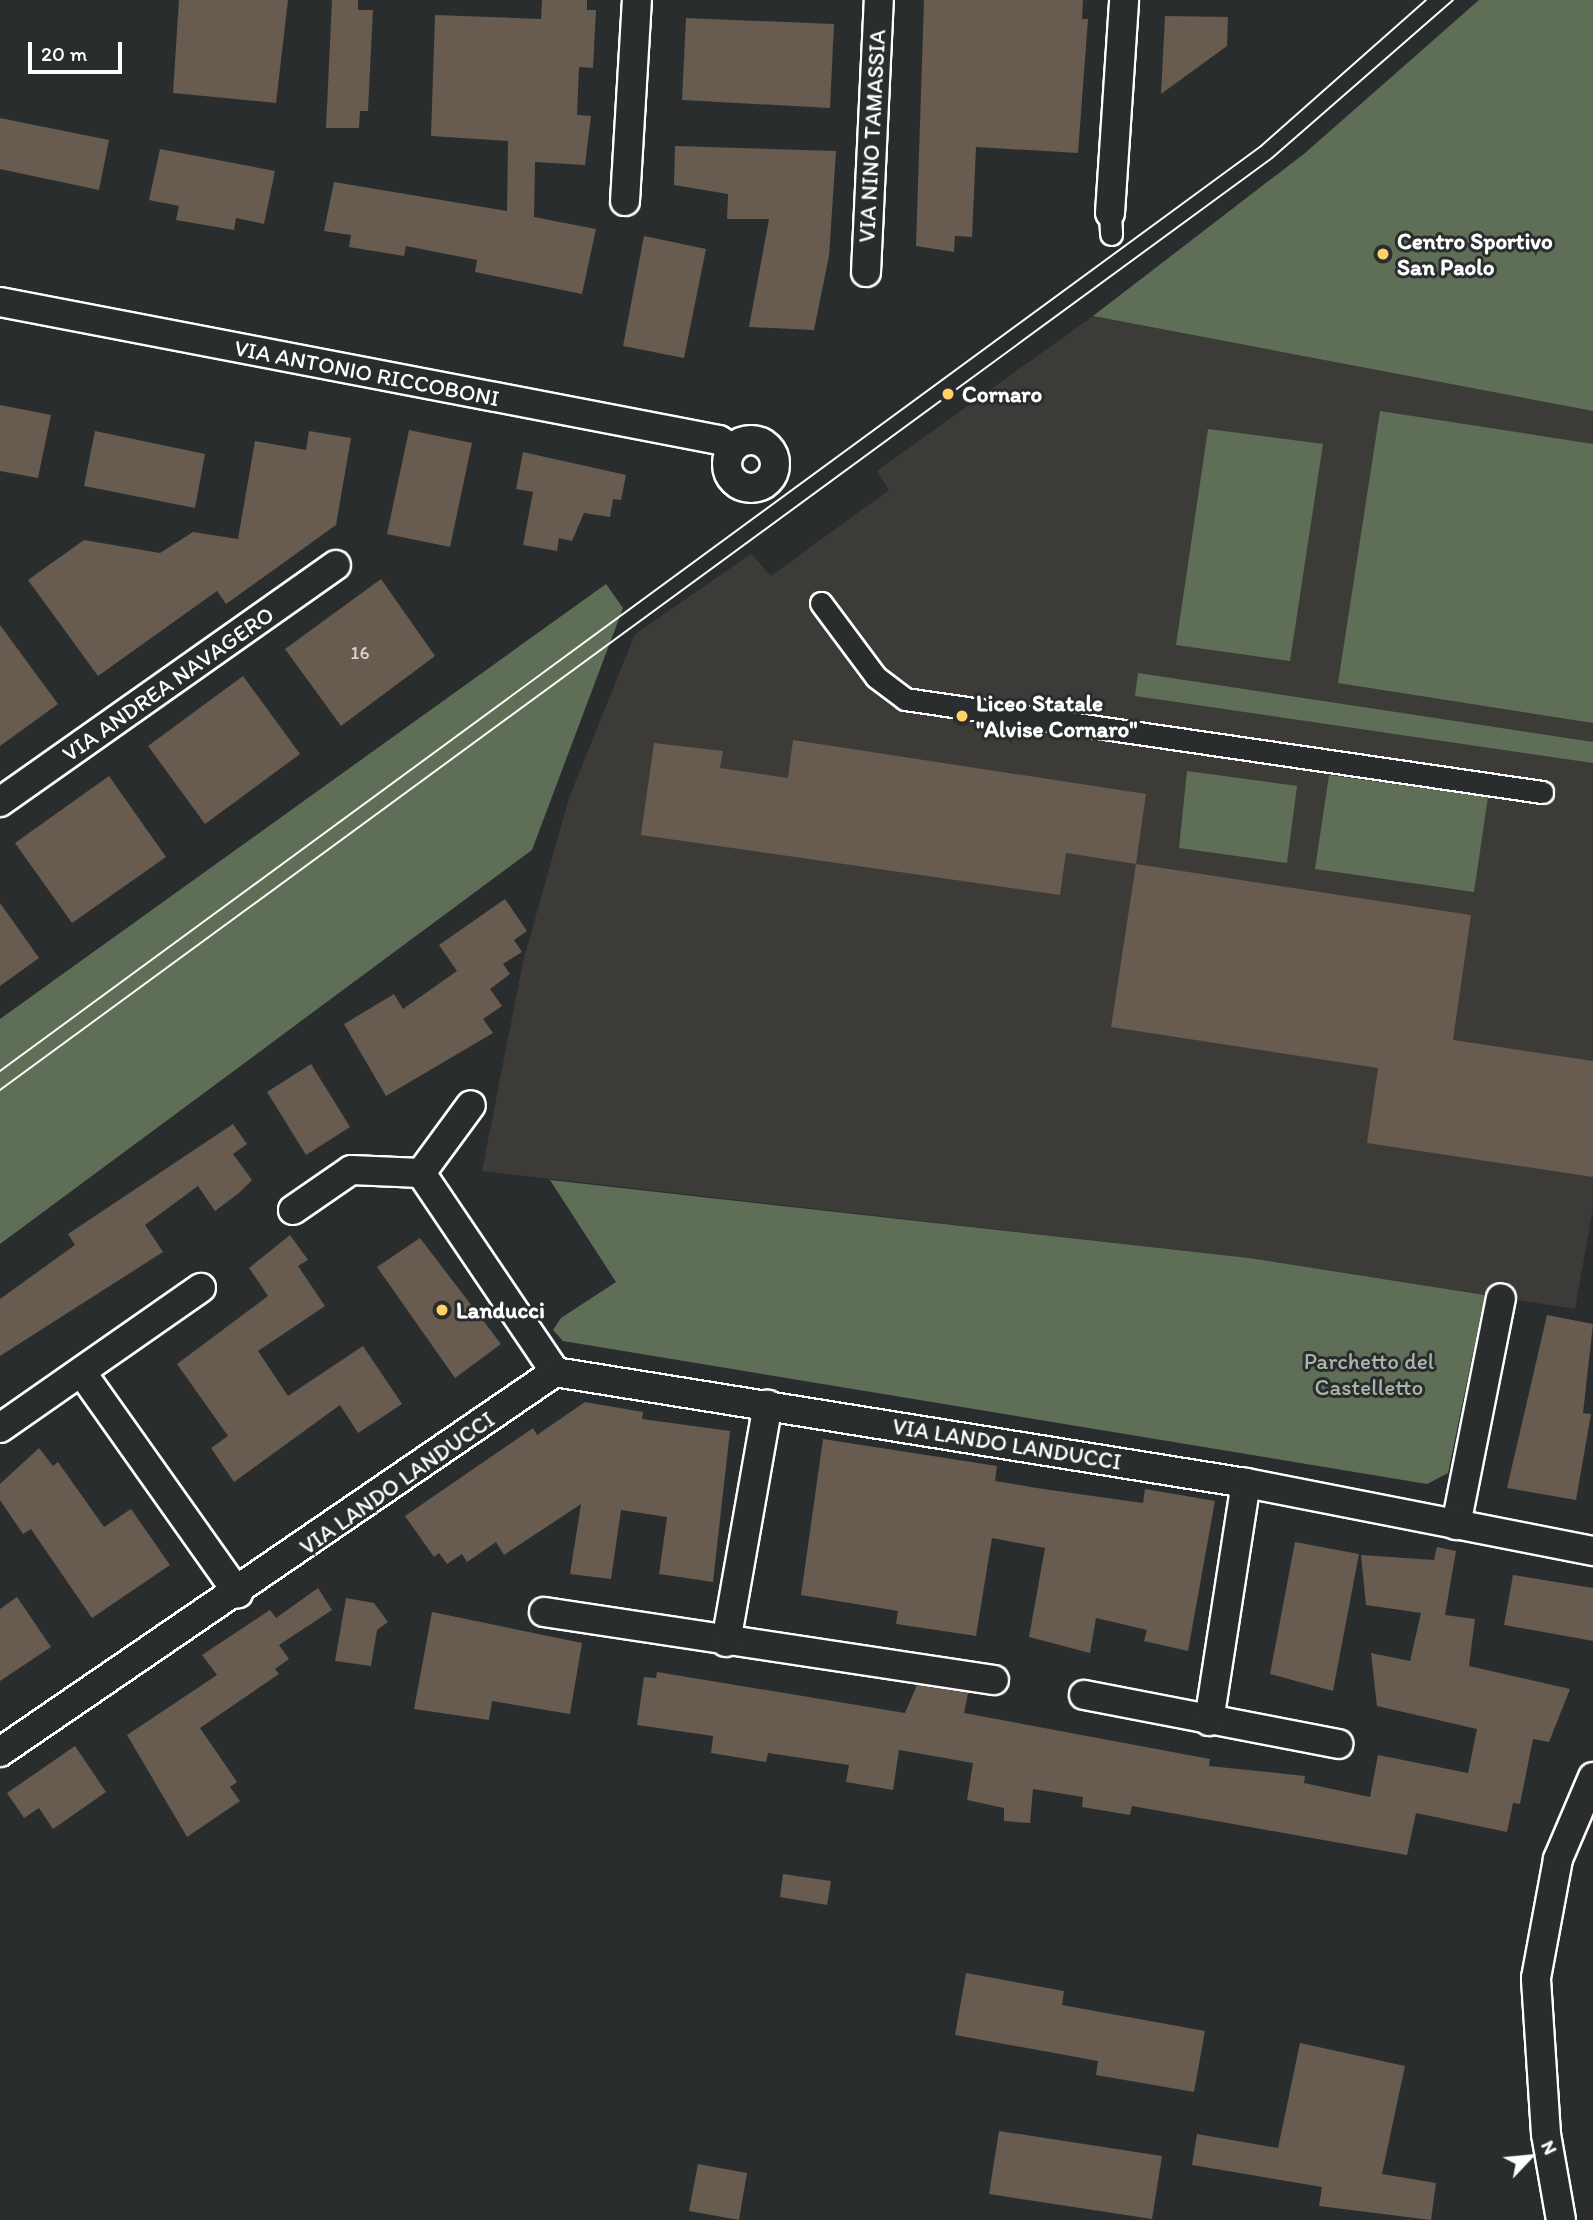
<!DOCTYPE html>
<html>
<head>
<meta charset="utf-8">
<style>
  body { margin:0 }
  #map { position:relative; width:1593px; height:2220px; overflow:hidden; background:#2a2d2e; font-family:Itim,sans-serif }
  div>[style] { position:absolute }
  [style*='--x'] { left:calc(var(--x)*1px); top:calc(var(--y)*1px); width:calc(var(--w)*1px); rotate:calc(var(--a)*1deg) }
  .built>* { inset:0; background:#3d3b38 }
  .green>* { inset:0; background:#5e6e57 }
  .building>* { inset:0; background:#685b4f }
  .roads { filter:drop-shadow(2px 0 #fff) drop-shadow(-2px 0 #fff) drop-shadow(0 2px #fff) drop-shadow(0 -2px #fff) }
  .pedestrian>* { height:21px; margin:-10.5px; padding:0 10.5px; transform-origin:10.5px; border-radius:10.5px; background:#2a2d2e }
  .minor>* { height:28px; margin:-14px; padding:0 14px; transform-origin:14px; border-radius:14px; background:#2a2d2e }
  .minor>.ring { margin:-14px; padding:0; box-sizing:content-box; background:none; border:28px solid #2a2d2e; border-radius:50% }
  .tram>* { height:2px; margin:-1px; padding:0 1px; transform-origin:1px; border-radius:1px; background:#fff }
  .dots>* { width:19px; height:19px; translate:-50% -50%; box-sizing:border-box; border:4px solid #2a2d2e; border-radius:50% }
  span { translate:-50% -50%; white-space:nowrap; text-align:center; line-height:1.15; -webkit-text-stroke:6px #2a2d2e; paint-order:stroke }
  .number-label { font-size:19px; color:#d9d6d3 }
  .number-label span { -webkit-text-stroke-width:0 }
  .street-label { font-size:23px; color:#fff }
  .poi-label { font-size:23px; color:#fff; font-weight:700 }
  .left { translate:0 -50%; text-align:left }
  .park-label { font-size:23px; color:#aeb6ab }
  .north { position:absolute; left:1495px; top:2122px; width:70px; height:70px; -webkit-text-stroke:5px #2a2d2e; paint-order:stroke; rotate:64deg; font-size:19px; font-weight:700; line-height:28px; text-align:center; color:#fff }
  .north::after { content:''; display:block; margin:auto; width:24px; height:32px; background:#fff; clip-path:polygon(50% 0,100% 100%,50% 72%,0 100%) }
  .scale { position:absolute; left:28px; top:42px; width:94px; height:32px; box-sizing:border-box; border:4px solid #fff; border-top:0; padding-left:9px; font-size:21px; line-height:24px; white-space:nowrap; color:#fff; -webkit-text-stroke:5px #2a2d2e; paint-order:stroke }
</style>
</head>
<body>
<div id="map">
  <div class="built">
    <div style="clip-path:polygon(1093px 316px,1593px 411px,1593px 1207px,1575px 1309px,1249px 1258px,482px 1171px,523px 962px,569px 798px,635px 634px,751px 554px,771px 576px,889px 490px,877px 471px)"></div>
  </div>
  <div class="green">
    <div style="clip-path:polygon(1479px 0,1593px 0,1593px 411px,1093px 316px,1305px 153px)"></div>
    <div style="clip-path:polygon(1380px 411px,1593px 444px,1593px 723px,1338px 683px)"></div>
    <div style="clip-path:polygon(1208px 429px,1323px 444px,1290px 661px,1176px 645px)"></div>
    <div style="clip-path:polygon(606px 584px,623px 608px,532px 850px,0 1244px,0 1019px)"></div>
    <div style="clip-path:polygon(1138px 673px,1593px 742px,1593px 763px,1142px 697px,1135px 696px)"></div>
    <div style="clip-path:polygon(1187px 771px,1297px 786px,1287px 863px,1179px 848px)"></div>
    <div style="clip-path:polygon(1329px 775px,1488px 797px,1474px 892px,1315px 869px)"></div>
    <div style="clip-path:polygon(550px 1180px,1249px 1258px,1485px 1295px,1448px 1473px,1427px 1484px,563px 1341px,553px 1330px,561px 1318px,616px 1282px)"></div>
  </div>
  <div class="building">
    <div style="clip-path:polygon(179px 0,288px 0,276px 103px,173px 93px)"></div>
    <div style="clip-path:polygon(332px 0,358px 0,358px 10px,373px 10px,368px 111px,360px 111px,359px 128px,326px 128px)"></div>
    <div style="clip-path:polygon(542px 0,587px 0,587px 10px,596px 10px,593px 68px,579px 67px,577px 115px,591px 116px,585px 165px,535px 162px,534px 217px,596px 229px,582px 294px,475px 272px,477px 260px,406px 246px,404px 256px,349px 247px,351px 235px,324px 231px,334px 182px,507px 211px,508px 141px,431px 136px,435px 15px,541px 19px)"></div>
    <div style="clip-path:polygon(924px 0,1083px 0,1082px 19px,1088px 19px,1078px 153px,976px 147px,972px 237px,955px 236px,954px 252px,916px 246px)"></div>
    <div style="clip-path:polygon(1165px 16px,1228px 17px,1227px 46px,1161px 94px)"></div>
    <div style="clip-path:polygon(686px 18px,834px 24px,830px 108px,682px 100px)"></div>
    <div style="clip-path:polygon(0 118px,109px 140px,99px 190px,0 169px)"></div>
    <div style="clip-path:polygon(675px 146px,836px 151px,829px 256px,814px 330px,749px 327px,769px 219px,727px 219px,728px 194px,674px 185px)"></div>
    <div style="clip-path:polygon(160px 149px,275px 171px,264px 224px,236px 218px,234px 230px,176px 220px,179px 206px,149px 200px)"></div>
    <div style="clip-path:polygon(644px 236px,706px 249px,684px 358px,623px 346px)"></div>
    <div style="clip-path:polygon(0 405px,51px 415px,38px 478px,0 471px)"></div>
    <div style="clip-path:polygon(409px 430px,472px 443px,450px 547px,387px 534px)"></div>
    <div style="clip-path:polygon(95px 431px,205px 454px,195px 508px,84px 486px)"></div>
    <div style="clip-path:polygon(309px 431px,351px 438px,336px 525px,226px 604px,217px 591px,98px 676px,28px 580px,84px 540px,160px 553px,193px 532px,238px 539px,255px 441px,306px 450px)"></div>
    <div style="clip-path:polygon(523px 452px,626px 475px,621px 500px,613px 499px,610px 517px,584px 513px,572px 541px,559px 538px,557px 551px,523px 545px,533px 492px,516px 489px)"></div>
    <div style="clip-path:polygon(381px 579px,435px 656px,341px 726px,285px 649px)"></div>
    <div style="clip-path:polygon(0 625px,58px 704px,0 746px)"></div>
    <div style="clip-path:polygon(243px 676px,300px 754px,205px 824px,148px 746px)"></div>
    <div style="clip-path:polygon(793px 740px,1146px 794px,1136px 864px,1066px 853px,1060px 895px,641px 835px,654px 743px,723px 751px,720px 768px,788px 778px)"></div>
    <div style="clip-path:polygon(109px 776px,166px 857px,72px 923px,15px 843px)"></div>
    <div style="clip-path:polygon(1136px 864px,1471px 915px,1453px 1040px,1593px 1061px,1593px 1177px,1367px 1143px,1378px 1068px,1111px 1027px)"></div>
    <div style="clip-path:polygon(505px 899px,527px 931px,514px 940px,522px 952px,503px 964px,510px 974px,490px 989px,502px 1006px,483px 1019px,493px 1033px,386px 1096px,344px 1024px,394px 994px,403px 1009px,457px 971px,439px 945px)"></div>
    <div style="clip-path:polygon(0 903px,39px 958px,0 986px)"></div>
    <div style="clip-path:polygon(311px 1064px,350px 1127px,306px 1155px,267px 1092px)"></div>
    <div style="clip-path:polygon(233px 1124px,247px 1144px,233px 1154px,252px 1180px,239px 1193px,215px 1211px,198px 1186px,145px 1225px,163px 1252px,0 1356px,0 1299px,75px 1245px,68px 1234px)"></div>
    <div style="clip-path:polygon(290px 1235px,308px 1260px,298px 1266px,325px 1306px,258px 1351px,288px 1396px,363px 1346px,402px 1404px,358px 1433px,340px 1405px,234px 1482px,211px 1448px,228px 1436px,177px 1364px,268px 1296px,249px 1268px)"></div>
    <div style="clip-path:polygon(420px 1238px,501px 1344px,455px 1378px,377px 1267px)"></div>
    <div style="clip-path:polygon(1547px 1315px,1593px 1324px,1583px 1413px,1591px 1414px,1576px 1500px,1507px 1488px)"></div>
    <div style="clip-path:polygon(585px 1402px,643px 1412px,642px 1419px,730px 1431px,713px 1582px,659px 1574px,667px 1517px,621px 1510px,611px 1579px,570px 1574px,581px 1504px,504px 1555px,496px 1542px,467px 1562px,462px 1554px,447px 1564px,439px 1553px,434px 1557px,405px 1516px,533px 1428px,537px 1435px)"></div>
    <div style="clip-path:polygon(823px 1439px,997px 1466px,995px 1481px,1043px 1489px,1143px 1503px,1145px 1489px,1215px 1501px,1188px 1651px,1144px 1641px,1147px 1630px,1096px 1618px,1090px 1653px,1029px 1637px,1045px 1548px,992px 1538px,976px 1636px,896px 1624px,898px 1611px,801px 1595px)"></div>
    <div style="clip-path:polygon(39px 1448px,53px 1466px,58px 1462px,104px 1527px,131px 1509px,170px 1565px,92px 1618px,31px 1529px,23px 1534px,0 1500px,0 1484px)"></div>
    <div style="clip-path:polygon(1295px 1542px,1359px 1554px,1333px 1691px,1270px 1674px)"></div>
    <div style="clip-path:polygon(1437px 1547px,1456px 1551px,1445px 1615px,1475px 1619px,1469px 1666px,1570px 1689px,1549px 1742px,1533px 1739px,1520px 1804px,1513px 1803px,1507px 1832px,1416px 1813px,1407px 1855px,1132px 1806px,1130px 1815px,1082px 1807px,1083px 1797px,1033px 1789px,1030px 1823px,1004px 1821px,1004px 1808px,967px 1800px,973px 1763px,899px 1750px,893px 1790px,846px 1782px,849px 1765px,768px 1753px,766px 1762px,711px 1753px,713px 1736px,637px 1725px,644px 1677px,656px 1678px,657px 1672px,905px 1713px,917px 1685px,968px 1693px,964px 1713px,1210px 1759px,1209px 1766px,1305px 1776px,1304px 1783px,1370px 1797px,1378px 1755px,1468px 1773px,1477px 1729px,1377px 1706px,1371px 1653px,1410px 1661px,1421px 1613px,1366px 1605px,1361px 1555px,1434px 1560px)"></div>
    <div style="clip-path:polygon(1513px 1575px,1593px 1588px,1593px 1641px,1504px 1625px)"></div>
    <div style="clip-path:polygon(318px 1588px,332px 1610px,279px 1645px,289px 1659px,275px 1669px,279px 1674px,200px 1728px,237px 1782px,230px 1787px,240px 1801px,187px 1837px,127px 1735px,217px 1675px,202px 1655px,270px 1610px,276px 1618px)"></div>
    <div style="clip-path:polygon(17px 1597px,51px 1647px,0 1681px,0 1609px)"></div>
    <div style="clip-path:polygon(346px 1598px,374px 1603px,388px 1622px,377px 1630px,371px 1666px,335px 1661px)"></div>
    <div style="clip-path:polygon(432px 1612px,582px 1643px,570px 1714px,492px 1701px,489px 1720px,414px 1709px)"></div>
    <div style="clip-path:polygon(75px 1746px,106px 1792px,53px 1829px,39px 1808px,24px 1818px,7px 1793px)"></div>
    <div style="clip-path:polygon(783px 1874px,831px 1881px,827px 1905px,780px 1897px)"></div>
    <div style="clip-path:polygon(966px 1973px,1064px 1991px,1062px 2005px,1205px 2031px,1194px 2092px,1096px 2075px,1098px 2061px,955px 2035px)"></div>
    <div style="clip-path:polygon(1300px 2043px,1405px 2066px,1382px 2174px,1436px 2183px,1431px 2220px,1319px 2206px,1322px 2187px,1192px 2165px,1197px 2134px,1278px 2148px)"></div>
    <div style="clip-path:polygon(999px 2131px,1162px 2156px,1152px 2219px,989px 2194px)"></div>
    <div style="clip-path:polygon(698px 2164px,747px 2173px,739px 2220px,689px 2211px)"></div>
  </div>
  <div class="roads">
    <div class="pedestrian">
      <div style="--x:1110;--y:213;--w:21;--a:87"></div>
      <div style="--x:821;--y:603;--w:92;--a:53.4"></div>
      <div style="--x:876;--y:677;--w:36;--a:37"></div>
      <div style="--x:905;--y:699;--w:644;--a:8.31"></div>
    </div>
    <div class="minor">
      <div style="--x:625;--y:201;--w:201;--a:-86.6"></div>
      <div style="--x:1110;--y:213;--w:213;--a:-86.2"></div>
      <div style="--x:866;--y:272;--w:272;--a:-87.3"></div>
      <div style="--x:0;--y:302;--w:732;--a:10.86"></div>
      <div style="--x:719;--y:440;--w:15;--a:32"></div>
      <div class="ring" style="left:727px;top:440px;width:20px;height:20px"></div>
      <div style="--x:0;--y:802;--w:411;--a:-35.2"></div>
      <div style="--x:421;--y:1173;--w:240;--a:56"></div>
      <div style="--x:293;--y:1210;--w:70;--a:-34.6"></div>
      <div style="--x:351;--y:1170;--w:70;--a:2.5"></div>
      <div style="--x:421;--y:1173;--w:84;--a:-53.7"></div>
      <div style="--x:82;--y:1373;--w:270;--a:54.7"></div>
      <div style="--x:0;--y:1428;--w:245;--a:-34.9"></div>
      <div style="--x:1456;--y:1525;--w:231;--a:-78.8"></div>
      <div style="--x:544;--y:1612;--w:455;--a:8.6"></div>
      <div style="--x:726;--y:1642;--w:241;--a:-80"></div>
      <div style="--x:1084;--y:1695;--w:259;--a:10.9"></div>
      <div style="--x:1209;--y:1721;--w:241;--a:-81.2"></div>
      <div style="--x:0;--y:1752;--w:673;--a:-34.4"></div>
      <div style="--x:555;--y:1372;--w:700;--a:9.13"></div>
      <div style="--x:1246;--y:1483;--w:354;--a:11.1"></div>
      <div style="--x:1561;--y:2220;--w:87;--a:-99.9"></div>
      <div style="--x:1546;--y:2134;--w:156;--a:-93.7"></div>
      <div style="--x:1536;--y:1978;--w:121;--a:-79.5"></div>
      <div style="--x:1558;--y:1859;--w:89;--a:-66.9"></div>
    </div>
  </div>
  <div class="tram">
    <div style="--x:0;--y:1071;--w:1564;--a:-36.26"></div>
    <div style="--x:1261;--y:146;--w:220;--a:-41.5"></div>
    <div style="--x:0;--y:1090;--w:1577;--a:-36.23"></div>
    <div style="--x:1272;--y:158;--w:240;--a:-41.1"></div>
  </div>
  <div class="dots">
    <div style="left:1383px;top:254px;background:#ffd166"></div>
    <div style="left:948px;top:394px;background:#ffd166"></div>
    <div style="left:962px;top:716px;background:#ffd166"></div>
    <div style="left:442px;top:1310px;background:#ffd166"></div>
  </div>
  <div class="number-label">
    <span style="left:360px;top:653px">16</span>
  </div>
  <div class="street-label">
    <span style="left:872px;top:136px;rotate:-87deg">VIA NINO TAMASSIA</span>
    <span style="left:367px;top:373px;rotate:11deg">VIA ANTONIO RICCOBONI</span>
    <span style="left:168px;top:684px;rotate:-35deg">VIA ANDREA NAVAGERO</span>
    <span style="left:1007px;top:1444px;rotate:9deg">VIA LANDO LANDUCCI</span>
    <span style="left:397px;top:1483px;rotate:-35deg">VIA LANDO LANDUCCI</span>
  </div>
  <div class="poi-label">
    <span class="left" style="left:1397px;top:254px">Centro Sportivo<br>San Paolo</span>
    <span class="left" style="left:962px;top:394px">Cornaro</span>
    <span class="left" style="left:976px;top:716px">Liceo Statale<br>"Alvise Cornaro"</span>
    <span class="left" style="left:456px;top:1310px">Landucci</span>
  </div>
  <div class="park-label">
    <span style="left:1369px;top:1374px">Parchetto del<br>Castelletto</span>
  </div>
  <div class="north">N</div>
  <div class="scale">20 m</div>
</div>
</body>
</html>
